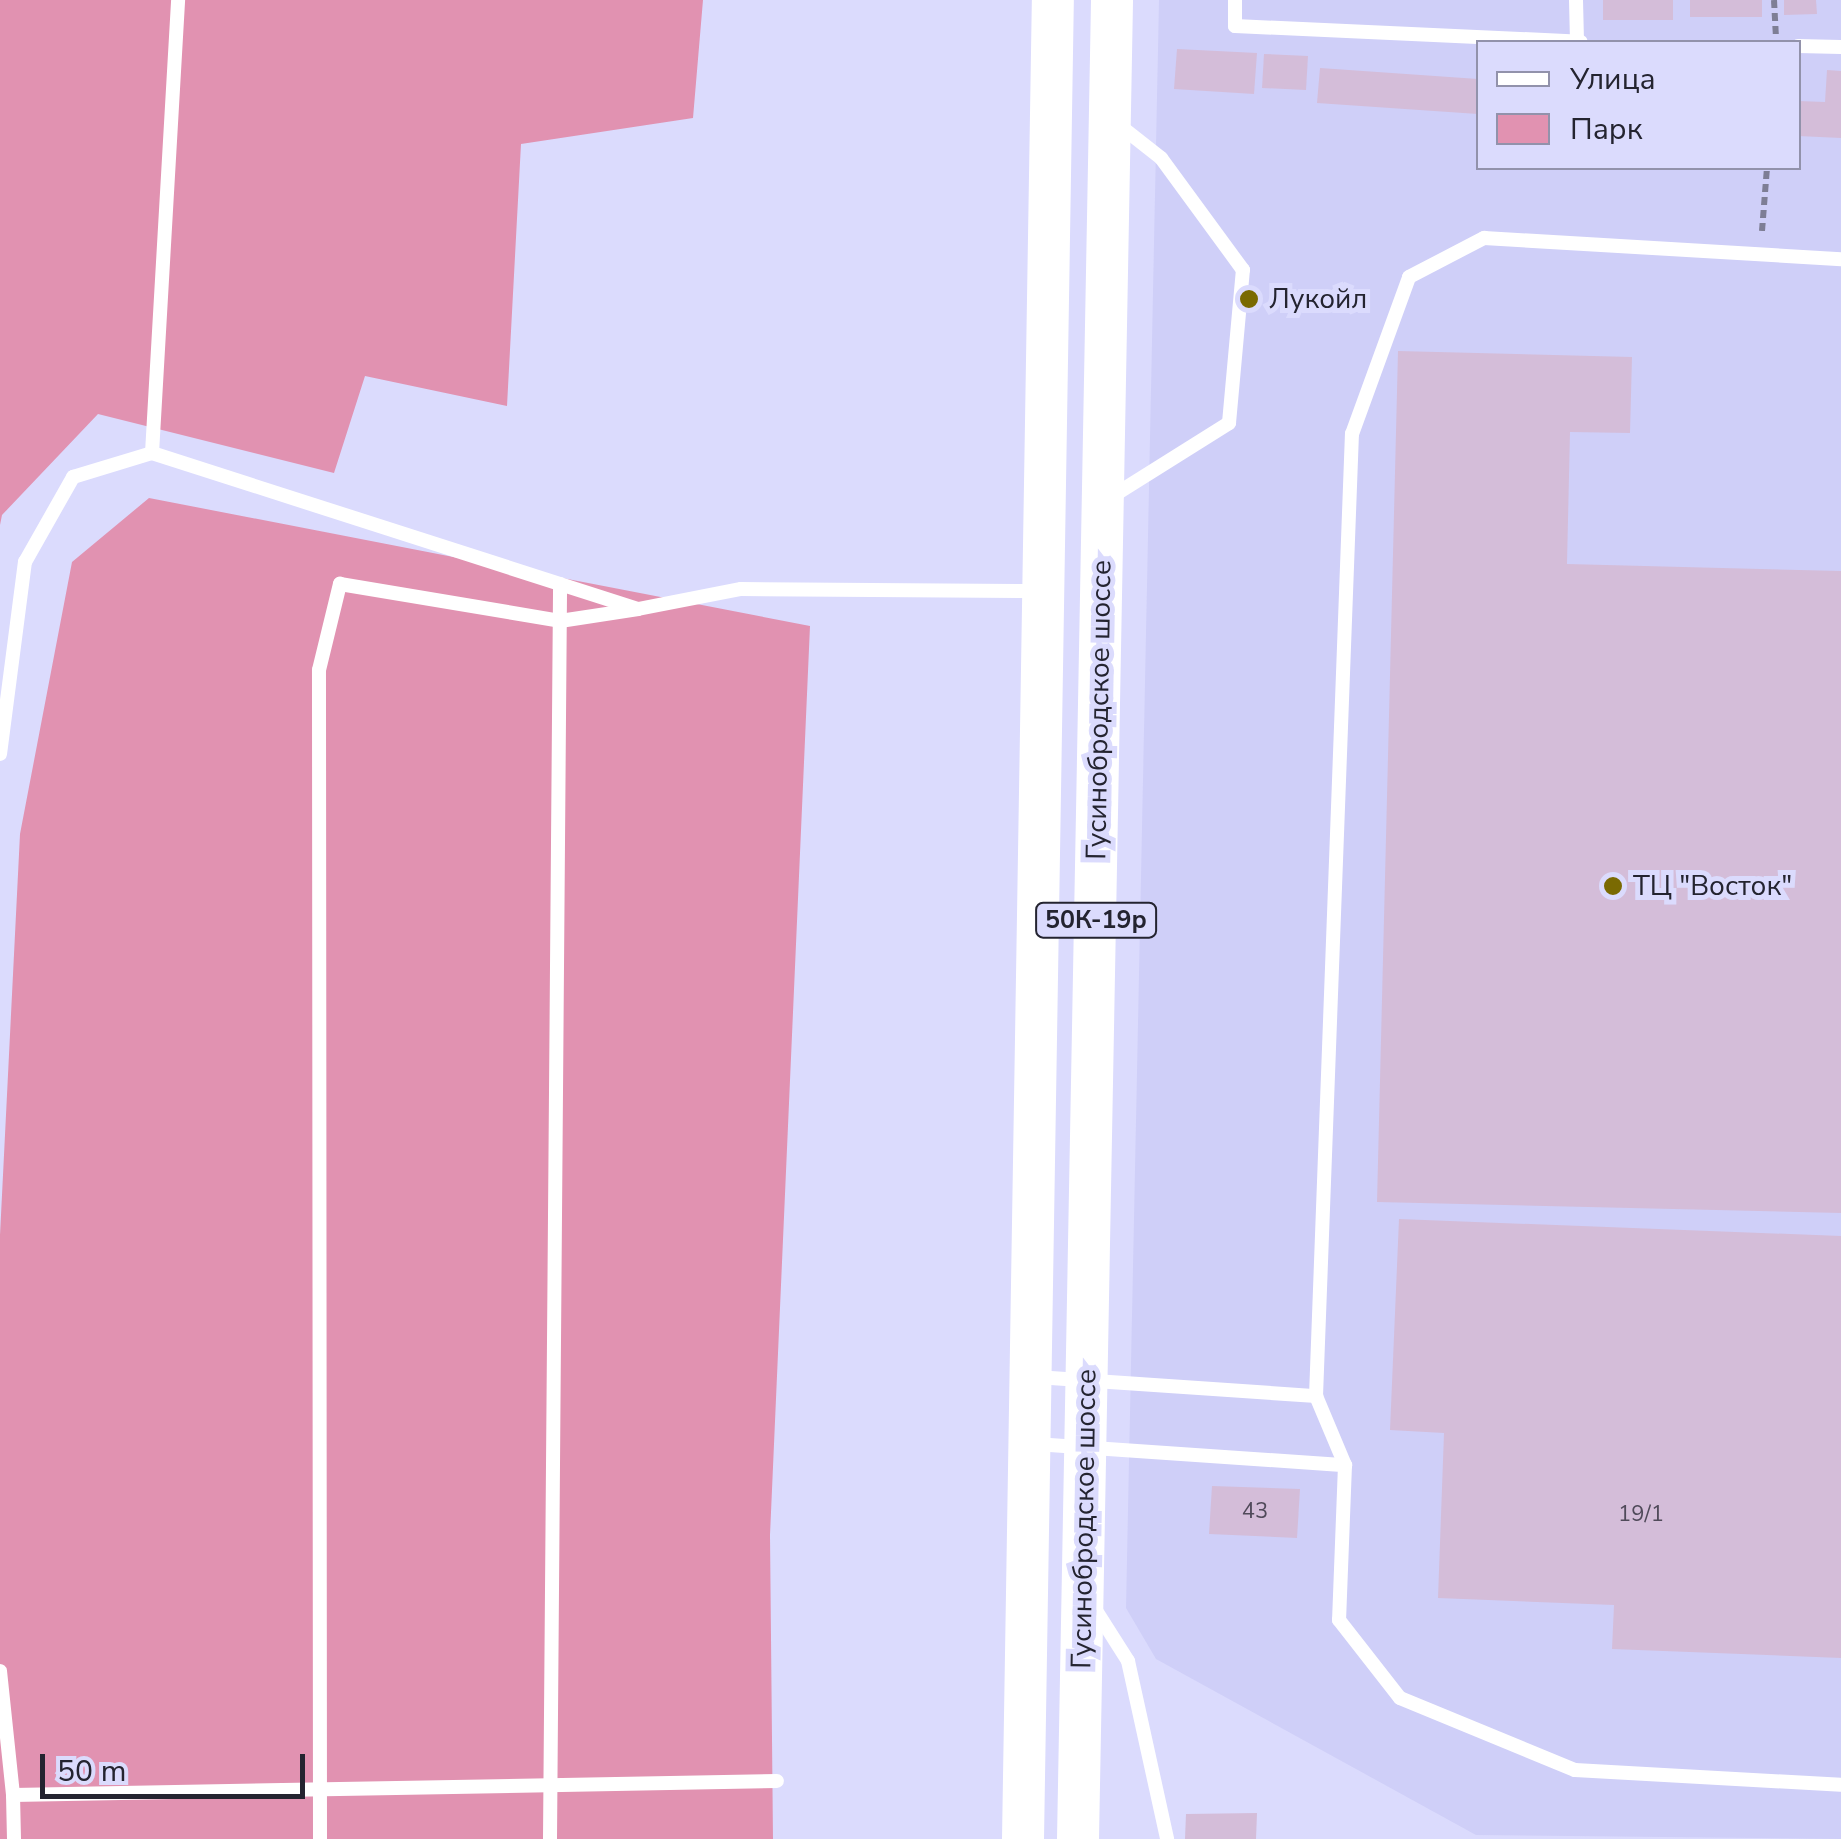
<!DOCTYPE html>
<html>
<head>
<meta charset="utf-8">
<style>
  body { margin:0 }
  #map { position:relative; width:1841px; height:1839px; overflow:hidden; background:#dbdbfd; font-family:"Nunito Sans",sans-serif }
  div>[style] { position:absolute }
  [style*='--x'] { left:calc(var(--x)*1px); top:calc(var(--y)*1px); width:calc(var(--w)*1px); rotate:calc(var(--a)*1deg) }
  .built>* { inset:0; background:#cfcff8 }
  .green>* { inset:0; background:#e192b1 }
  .building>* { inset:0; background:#d4bdd9 }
  .path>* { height:6px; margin-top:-3px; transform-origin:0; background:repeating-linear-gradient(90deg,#7e7e95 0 8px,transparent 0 13px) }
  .lane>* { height:14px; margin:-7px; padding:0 7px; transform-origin:7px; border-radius:7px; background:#fff }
  .primary>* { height:42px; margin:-21px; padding:0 21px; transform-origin:21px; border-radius:21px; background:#fff }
  .dots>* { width:28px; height:28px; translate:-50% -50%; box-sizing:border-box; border:5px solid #dbdbfd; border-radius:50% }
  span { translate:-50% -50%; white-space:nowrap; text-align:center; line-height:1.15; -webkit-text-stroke:10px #dbdbfd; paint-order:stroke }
  .number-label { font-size:22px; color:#504a5a }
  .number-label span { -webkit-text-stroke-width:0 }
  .shield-label span { padding:2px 8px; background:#dbdbfd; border:2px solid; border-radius:8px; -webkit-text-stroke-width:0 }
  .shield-label { font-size:25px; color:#242430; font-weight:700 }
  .poi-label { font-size:28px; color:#242430 }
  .left { translate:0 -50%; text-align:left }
  .street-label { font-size:28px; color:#242430 }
  .legend { position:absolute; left:1476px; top:40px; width:325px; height:130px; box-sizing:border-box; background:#dbdbfd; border:2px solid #9292ab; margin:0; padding:12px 18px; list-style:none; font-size:30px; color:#242430 }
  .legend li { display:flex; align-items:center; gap:20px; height:50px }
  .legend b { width:50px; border:2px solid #9292ab }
  .scale { position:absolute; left:40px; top:1754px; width:265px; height:45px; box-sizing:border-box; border:5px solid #242430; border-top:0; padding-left:12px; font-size:30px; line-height:35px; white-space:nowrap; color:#242430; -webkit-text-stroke:8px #dbdbfd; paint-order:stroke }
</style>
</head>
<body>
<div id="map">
  <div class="built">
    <div style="clip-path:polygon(evenodd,1159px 0,1841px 0,1841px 1839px,1476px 1835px,1156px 1659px,1126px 1608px,1159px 0,1478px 42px,1798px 42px,1798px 168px,1478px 168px,1478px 42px)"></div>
  </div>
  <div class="green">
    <div style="clip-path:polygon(0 0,703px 0,693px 118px,521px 144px,507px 406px,365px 376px,334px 473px,98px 414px,2px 515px,0 525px)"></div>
    <div style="clip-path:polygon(149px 498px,810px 626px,770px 1535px,773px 1839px,0 1839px,0 1235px,20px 834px,72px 562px)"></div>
  </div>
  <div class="building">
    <div style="clip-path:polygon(1603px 0,1673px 0,1673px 20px,1603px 20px)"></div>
    <div style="clip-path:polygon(1690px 0,1762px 0,1762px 17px,1690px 17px)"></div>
    <div style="clip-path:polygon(1784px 0,1816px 0,1817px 14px,1784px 15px)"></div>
    <div style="clip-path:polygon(1177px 49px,1257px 53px,1254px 94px,1174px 89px)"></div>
    <div style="clip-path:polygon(1264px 54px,1308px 56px,1306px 90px,1262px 88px)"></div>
    <div style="clip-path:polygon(1320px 68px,1478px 79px,1478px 114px,1317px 103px)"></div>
    <div style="clip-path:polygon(1827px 70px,1841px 71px,1841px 138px,1798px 136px,1798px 101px,1825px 102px)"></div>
    <div style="clip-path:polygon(1398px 351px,1632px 357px,1630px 433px,1570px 432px,1567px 564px,1841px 571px,1841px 1213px,1377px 1202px)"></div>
    <div style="clip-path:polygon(1399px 1219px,1841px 1236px,1841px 1658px,1612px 1649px,1614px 1605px,1438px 1598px,1444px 1433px,1390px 1430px)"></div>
    <div style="clip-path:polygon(1212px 1486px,1300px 1489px,1297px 1538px,1209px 1534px)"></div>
    <div style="clip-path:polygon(1257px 1813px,1256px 1839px,1185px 1839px,1186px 1814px)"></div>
  </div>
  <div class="path">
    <div style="--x:1774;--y:0;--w:39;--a:87"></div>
    <div style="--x:1762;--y:231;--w:63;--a:-85.5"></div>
  </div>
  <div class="lane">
    <div style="--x:1235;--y:0;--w:26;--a:90"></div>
    <div style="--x:1235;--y:26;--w:346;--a:2.6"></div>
    <div style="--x:1576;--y:0;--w:42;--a:88.6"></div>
    <div style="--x:1798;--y:46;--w:43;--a:1.3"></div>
    <div style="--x:152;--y:453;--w:454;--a:-86.7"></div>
    <div style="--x:1108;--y:499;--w:143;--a:-32.1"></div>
    <div style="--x:1229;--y:423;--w:154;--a:-84.8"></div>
    <div style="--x:1243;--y:270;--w:139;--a:-126.2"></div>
    <div style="--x:1161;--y:158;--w:53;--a:-141.8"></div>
    <div style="--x:0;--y:754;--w:194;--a:-82.6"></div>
    <div style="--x:25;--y:562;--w:98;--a:-60.5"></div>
    <div style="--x:73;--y:477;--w:83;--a:-16.9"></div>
    <div style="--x:152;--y:453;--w:510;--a:17.8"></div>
    <div style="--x:638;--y:609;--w:105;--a:-11"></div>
    <div style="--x:741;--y:589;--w:296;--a:0.4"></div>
    <div style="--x:1036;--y:1377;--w:281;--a:3.9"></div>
    <div style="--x:1316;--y:1396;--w:963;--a:-87.86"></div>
    <div style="--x:1352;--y:434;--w:167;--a:-70"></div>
    <div style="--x:1409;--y:277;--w:85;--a:-27.5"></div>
    <div style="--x:1484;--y:238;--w:358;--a:3.4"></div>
    <div style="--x:1316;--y:1396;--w:75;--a:67.2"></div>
    <div style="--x:1035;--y:1444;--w:311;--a:3.9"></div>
    <div style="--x:1345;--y:1465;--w:155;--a:92.2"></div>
    <div style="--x:1339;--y:1620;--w:99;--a:52"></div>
    <div style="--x:1400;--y:1698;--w:189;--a:22.4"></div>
    <div style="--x:1575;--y:1770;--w:266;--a:3.2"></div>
    <div style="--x:1095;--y:1609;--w:62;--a:57.6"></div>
    <div style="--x:1128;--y:1661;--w:182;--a:77.6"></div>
    <div style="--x:0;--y:1671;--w:125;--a:84"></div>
    <div style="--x:13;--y:1795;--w:764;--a:-1.05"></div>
    <div style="--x:13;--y:1795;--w:44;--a:88.7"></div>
    <div style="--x:320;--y:1839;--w:1169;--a:-90.05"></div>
    <div style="--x:319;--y:670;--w:89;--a:-76.3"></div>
    <div style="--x:340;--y:584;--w:223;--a:9.5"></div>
    <div style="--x:560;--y:621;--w:79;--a:-8.7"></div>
    <div style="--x:550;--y:1839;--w:1255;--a:-89.54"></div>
  </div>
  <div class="primary">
    <div style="--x:1023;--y:1839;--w:1839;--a:-89.07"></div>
    <div style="--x:1078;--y:1839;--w:1839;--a:-88.94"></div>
  </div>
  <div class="dots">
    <div style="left:1249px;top:299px;background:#7a6a02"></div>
    <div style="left:1613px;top:886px;background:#7a6a02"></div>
  </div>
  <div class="number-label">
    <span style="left:1255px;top:1512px">43</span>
    <span style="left:1641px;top:1515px">19/1</span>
  </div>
  <div class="shield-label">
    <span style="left:1096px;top:920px">50К-19р</span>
  </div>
  <div class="poi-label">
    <span class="left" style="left:1269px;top:299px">Лукойл</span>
    <span class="left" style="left:1633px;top:886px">ТЦ "Восток"</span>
  </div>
  <div class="street-label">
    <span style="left:1099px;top:710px;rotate:-89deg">Гусинобродское шоссе</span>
    <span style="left:1084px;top:1519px;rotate:-89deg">Гусинобродское шоссе</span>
  </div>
  <ul class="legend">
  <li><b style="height:12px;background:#fff"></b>Улица</li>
  <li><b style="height:28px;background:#e192b1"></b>Парк</li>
  </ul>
  <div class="scale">50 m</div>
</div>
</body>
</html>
